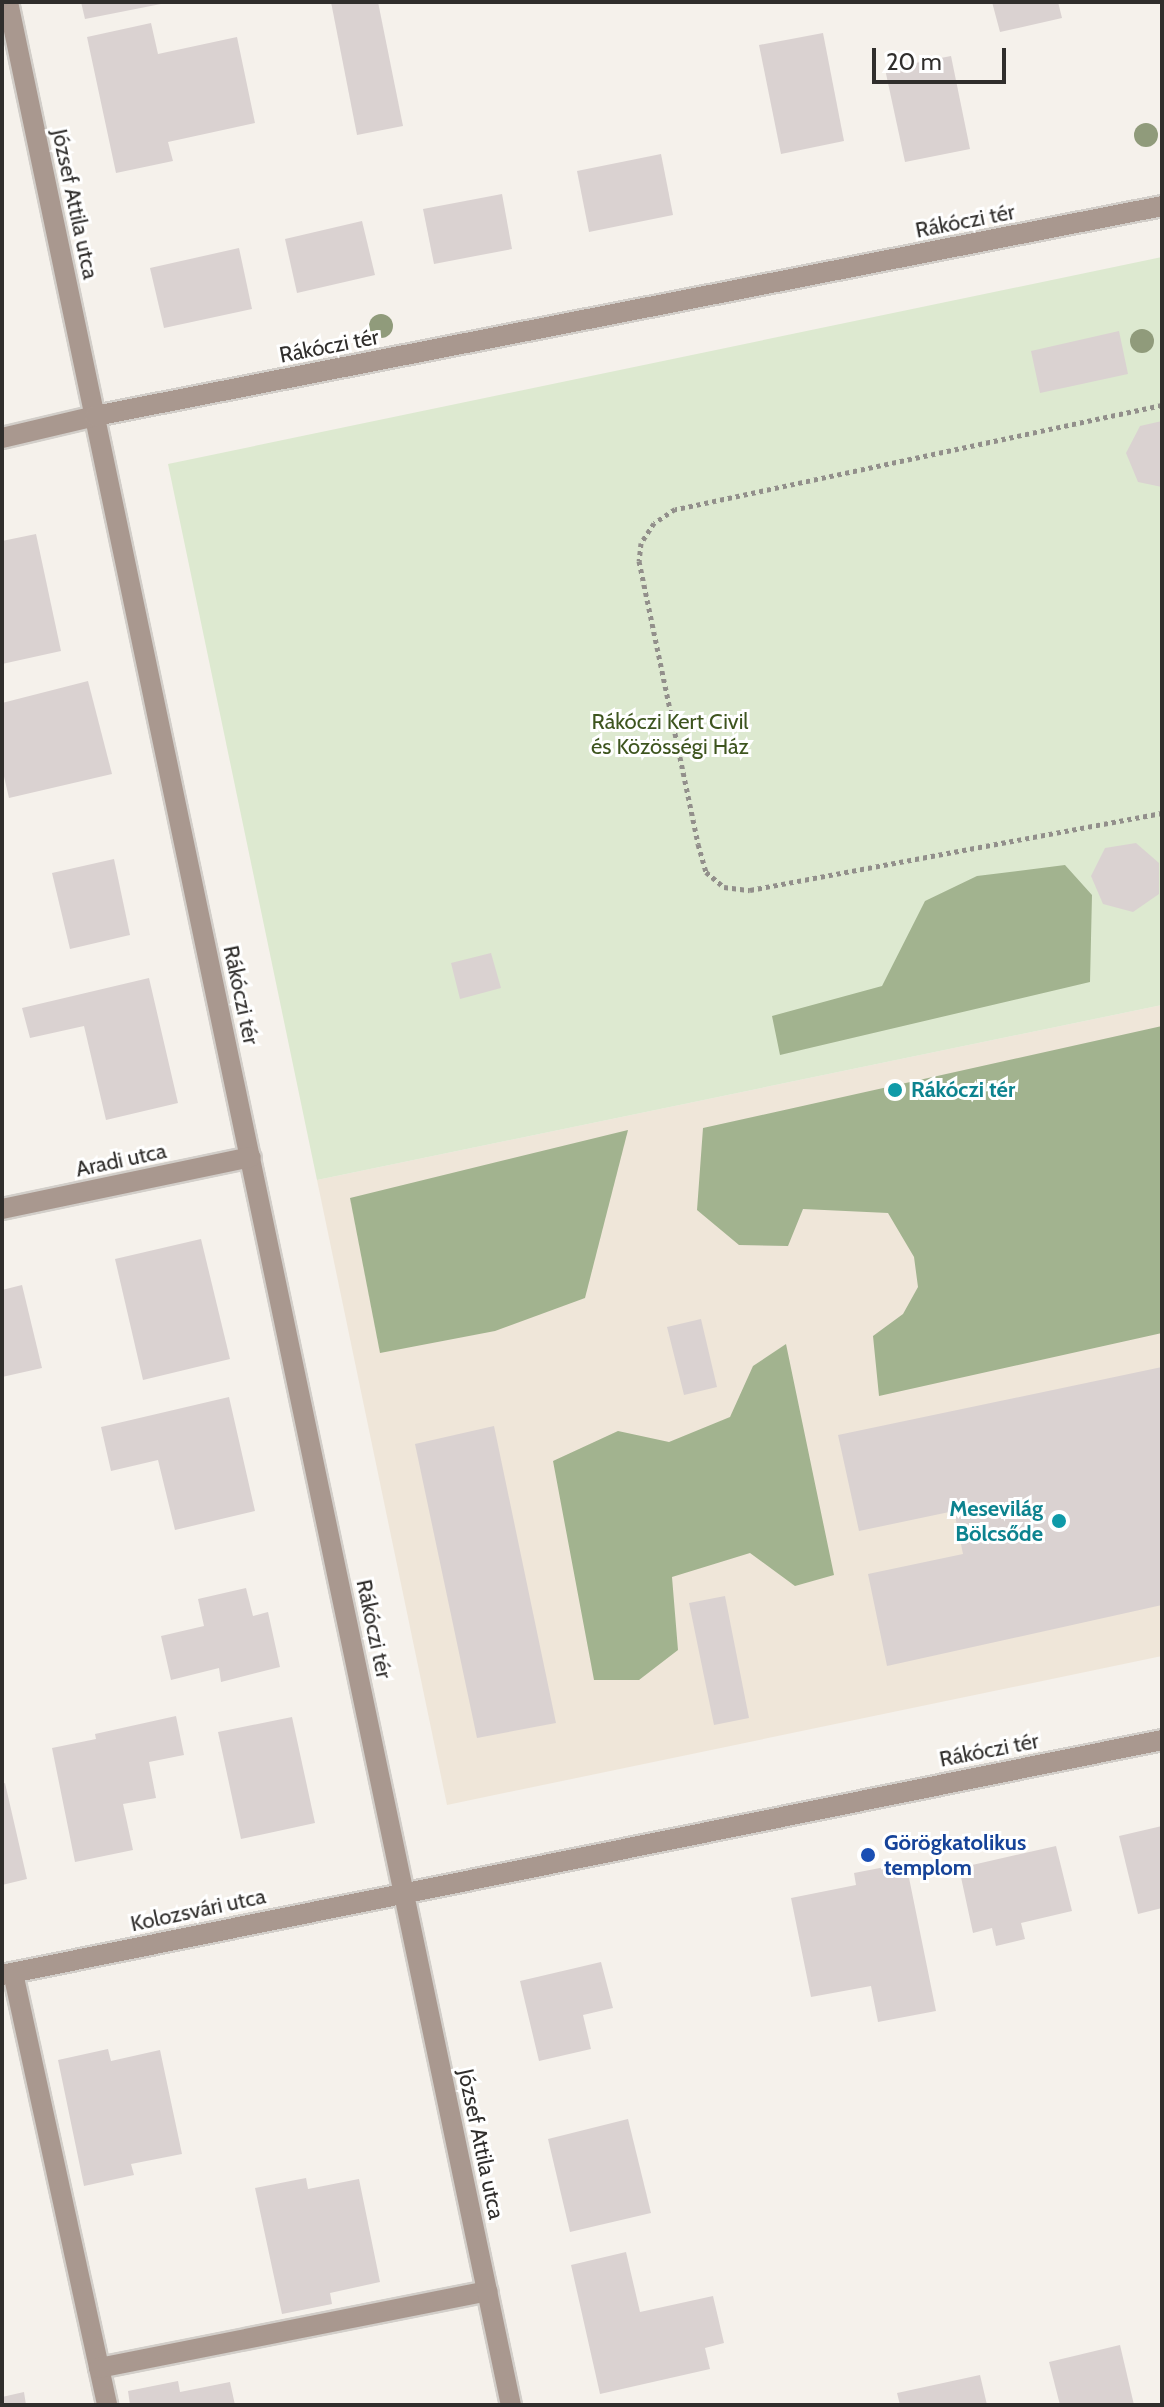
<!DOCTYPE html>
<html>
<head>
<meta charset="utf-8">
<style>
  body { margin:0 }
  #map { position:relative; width:1164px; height:2407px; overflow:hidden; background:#f5f1eb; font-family:Cabin,sans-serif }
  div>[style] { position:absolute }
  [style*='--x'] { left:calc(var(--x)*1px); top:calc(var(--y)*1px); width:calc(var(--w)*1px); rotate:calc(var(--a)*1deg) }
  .built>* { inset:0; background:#efe6d9 }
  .green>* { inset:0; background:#dde9d0 }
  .forest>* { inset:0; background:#a2b38f }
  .building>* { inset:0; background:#dad2d1 }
  .path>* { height:5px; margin-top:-2.5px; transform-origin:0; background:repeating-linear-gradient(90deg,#928f8b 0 4px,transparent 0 8px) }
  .roads { filter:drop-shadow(2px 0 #d2cec9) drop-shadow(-2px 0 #d2cec9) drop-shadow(0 2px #d2cec9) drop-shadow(0 -2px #d2cec9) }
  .service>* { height:20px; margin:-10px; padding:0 10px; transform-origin:10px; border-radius:10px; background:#a9988f }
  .minor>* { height:20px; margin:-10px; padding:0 10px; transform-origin:10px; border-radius:10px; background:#a9988f }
  .tertiary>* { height:20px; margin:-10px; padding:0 10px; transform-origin:10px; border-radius:10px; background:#a9988f }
  .trees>* { width:24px; height:24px; margin:-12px; border-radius:50%; background:#909b7b }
  .dots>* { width:22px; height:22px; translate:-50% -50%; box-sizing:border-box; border:4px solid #fff; border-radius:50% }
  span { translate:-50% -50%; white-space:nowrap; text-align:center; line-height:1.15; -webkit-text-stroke:6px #fff; paint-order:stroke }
  .street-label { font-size:22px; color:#302e2c }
  .park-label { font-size:22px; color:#3e551f }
  .culture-label { font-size:22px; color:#0d838f; font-weight:700 }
  .left { translate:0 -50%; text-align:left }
  .right { translate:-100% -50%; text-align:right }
  .transit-label { font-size:22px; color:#164399; font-weight:700 }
  .frame { position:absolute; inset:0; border:4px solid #302e2c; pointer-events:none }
  .scale { position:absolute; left:872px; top:48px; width:134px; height:36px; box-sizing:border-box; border:4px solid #302e2c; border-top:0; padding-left:10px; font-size:24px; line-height:28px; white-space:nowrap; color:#302e2c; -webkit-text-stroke:6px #fff; paint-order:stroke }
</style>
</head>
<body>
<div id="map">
  <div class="built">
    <div style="clip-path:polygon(1162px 1005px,1162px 1656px,447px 1805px,317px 1180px)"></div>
  </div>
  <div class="green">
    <div style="clip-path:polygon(1162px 257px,1162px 1005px,317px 1180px,168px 464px)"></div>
  </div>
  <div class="forest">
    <div style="clip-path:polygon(1065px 865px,1092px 895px,1090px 982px,780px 1055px,772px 1016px,882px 986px,925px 901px,977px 876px)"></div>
    <div style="clip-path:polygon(1162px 1026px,1162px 1333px,879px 1396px,873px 1336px,903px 1314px,918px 1287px,914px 1257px,888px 1213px,803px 1209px,788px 1246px,739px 1245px,697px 1210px,703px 1128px)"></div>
    <div style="clip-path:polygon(628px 1130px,585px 1298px,495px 1331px,380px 1353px,350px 1198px)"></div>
    <div style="clip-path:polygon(786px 1344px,834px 1575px,795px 1586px,750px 1553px,672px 1577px,678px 1650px,639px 1680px,594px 1680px,553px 1461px,618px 1431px,669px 1442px,730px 1417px,753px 1366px)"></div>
  </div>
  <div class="building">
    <div style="clip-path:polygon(81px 2px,166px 2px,166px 3px,85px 19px)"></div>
    <div style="clip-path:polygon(331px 2px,378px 2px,403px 126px,357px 135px)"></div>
    <div style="clip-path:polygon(992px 2px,1058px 2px,1062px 18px,1000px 32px)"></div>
    <div style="clip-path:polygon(151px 23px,158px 54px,237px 37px,255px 123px,168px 142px,173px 161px,116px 173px,87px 37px)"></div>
    <div style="clip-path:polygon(823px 33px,844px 141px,781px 154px,759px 45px)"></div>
    <div style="clip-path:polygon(951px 56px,970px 149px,905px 162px,885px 69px)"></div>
    <div style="clip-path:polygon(661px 154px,673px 215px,589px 232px,577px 171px)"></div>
    <div style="clip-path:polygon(502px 194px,512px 249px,434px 264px,423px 209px)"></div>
    <div style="clip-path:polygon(362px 221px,375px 275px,297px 293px,285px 239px)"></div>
    <div style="clip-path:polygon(239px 248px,252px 309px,164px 328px,150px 268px)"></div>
    <div style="clip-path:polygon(1119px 331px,1128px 374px,1040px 393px,1031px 351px)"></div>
    <div style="clip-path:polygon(1162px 421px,1162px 487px,1138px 482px,1126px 453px,1140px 426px)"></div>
    <div style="clip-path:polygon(36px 534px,61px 651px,2px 664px,2px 541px)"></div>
    <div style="clip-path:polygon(88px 681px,112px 774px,9px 798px,2px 768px,2px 703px)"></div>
    <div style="clip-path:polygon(1136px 843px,1159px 863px,1159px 894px,1133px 912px,1103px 904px,1091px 876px,1105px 848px)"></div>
    <div style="clip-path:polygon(114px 859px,130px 935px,70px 949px,52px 873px)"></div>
    <div style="clip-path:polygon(491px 953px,501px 988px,460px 999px,451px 963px)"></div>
    <div style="clip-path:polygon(149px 978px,178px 1103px,106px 1120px,84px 1026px,30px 1038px,22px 1008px)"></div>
    <div style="clip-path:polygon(201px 1239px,230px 1359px,143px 1380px,115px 1259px)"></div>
    <div style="clip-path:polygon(22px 1285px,42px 1368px,2px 1377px,2px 1290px)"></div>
    <div style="clip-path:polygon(701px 1319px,717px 1387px,684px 1395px,667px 1327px)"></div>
    <div style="clip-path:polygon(1162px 1367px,1162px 1605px,887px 1666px,868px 1574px,963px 1554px,954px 1511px,859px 1531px,838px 1435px)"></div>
    <div style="clip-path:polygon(229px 1397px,255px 1511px,175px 1530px,158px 1460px,111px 1471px,101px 1427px)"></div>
    <div style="clip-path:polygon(494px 1426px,556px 1723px,477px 1738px,415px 1444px)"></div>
    <div style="clip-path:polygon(246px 1588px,253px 1616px,268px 1612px,280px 1667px,221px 1682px,219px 1668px,171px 1680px,161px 1636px,204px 1626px,198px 1599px)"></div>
    <div style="clip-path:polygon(725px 1596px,749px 1718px,714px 1725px,689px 1603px)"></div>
    <div style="clip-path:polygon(176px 1716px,184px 1755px,149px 1762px,156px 1798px,123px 1804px,133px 1850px,75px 1862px,52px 1748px,96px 1739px,95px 1734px)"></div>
    <div style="clip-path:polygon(292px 1717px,315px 1823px,241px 1839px,218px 1732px)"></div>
    <div style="clip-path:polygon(5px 1783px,27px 1879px,2px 1885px,2px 1784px)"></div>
    <div style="clip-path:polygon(1162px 1826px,1162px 1908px,1138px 1914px,1119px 1836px)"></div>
    <div style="clip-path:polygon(1056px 1846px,1072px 1911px,1021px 1923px,1025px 1939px,996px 1946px,992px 1928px,973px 1933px,959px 1868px)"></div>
    <div style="clip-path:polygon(906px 1863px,936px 2011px,878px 2022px,871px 1986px,811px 1997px,791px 1898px,856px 1885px,854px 1873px)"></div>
    <div style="clip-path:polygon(601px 1962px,613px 2008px,583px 2015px,591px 2049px,539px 2061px,520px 1981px)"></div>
    <div style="clip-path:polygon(108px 2049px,111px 2061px,160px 2050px,182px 2154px,131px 2164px,134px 2175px,84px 2186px,58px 2060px)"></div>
    <div style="clip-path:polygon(628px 2119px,651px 2213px,570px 2232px,548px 2139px)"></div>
    <div style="clip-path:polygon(306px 2178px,308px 2189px,359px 2179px,380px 2282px,330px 2293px,332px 2304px,282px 2314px,255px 2188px)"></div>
    <div style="clip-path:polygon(626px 2252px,640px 2312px,713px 2296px,724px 2343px,705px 2348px,710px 2369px,600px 2394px,571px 2265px)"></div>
    <div style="clip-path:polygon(1120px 2345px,1134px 2405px,1060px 2405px,1049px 2362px)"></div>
    <div style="clip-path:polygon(980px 2375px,987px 2405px,900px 2405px,897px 2393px)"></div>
    <div style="clip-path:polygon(178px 2381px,180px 2392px,230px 2382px,235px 2405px,130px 2405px,128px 2391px)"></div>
    <div style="clip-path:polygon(24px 2392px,26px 2405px,2px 2405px,2px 2397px)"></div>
  </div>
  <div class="path">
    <div style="--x:1162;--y:405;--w:498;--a:167.9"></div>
    <div style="--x:675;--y:509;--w:25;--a:146"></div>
    <div style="--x:654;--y:523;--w:24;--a:123"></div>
    <div style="--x:641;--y:543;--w:18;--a:96"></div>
    <div style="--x:639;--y:561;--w:289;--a:78.2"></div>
    <div style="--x:698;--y:844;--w:29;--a:74"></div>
    <div style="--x:706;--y:872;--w:23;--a:40"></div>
    <div style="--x:724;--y:887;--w:26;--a:7"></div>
    <div style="--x:750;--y:890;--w:419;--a:-10.6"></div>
  </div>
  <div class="roads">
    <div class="service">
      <div style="--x:13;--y:1973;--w:442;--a:77.7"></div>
      <div style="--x:99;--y:2368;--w:396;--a:-11.2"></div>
    </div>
    <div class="minor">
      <div style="--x:8;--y:2;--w:2455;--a:78.18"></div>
      <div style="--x:2;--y:438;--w:96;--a:-13.3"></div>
      <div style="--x:95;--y:416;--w:1087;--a:-11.13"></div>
      <div style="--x:2;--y:1209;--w:254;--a:-11.8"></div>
    </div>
    <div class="tertiary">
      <div style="--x:2;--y:1975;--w:1184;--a:-11.45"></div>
    </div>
  </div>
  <div class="trees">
    <div style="left:1146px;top:135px"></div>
    <div style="left:381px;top:326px"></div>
    <div style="left:1142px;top:341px"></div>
  </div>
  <div class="dots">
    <div style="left:895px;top:1090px;background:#0f9aa8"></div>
    <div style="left:1059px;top:1521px;background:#0f9aa8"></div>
    <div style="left:868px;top:1855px;background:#1a4fb4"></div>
  </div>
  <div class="street-label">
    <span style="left:75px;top:204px;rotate:78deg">József Attila utca</span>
    <span style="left:965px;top:221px;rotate:-11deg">Rákóczi tér</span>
    <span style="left:329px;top:346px;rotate:-11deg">Rákóczi tér</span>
    <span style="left:241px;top:995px;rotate:78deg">Rákóczi tér</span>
    <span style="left:121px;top:1160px;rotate:-12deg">Aradi utca</span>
    <span style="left:374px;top:1629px;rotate:78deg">Rákóczi tér</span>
    <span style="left:989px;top:1750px;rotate:-11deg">Rákóczi tér</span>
    <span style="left:198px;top:1910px;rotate:-12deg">Kolozsvári utca</span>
    <span style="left:481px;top:2144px;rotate:78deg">József Attila utca</span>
  </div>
  <div class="park-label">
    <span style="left:670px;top:734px">Rákóczi Kert Civil<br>és Közösségi Ház</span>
  </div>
  <div class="culture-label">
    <span class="left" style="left:911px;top:1090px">Rákóczi tér</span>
    <span class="right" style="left:1043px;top:1521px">Mesevilág<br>Bölcsőde</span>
  </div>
  <div class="transit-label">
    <span class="left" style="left:884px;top:1855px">Görögkatolikus<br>templom</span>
  </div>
  <div class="frame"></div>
  <div class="scale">20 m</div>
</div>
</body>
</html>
